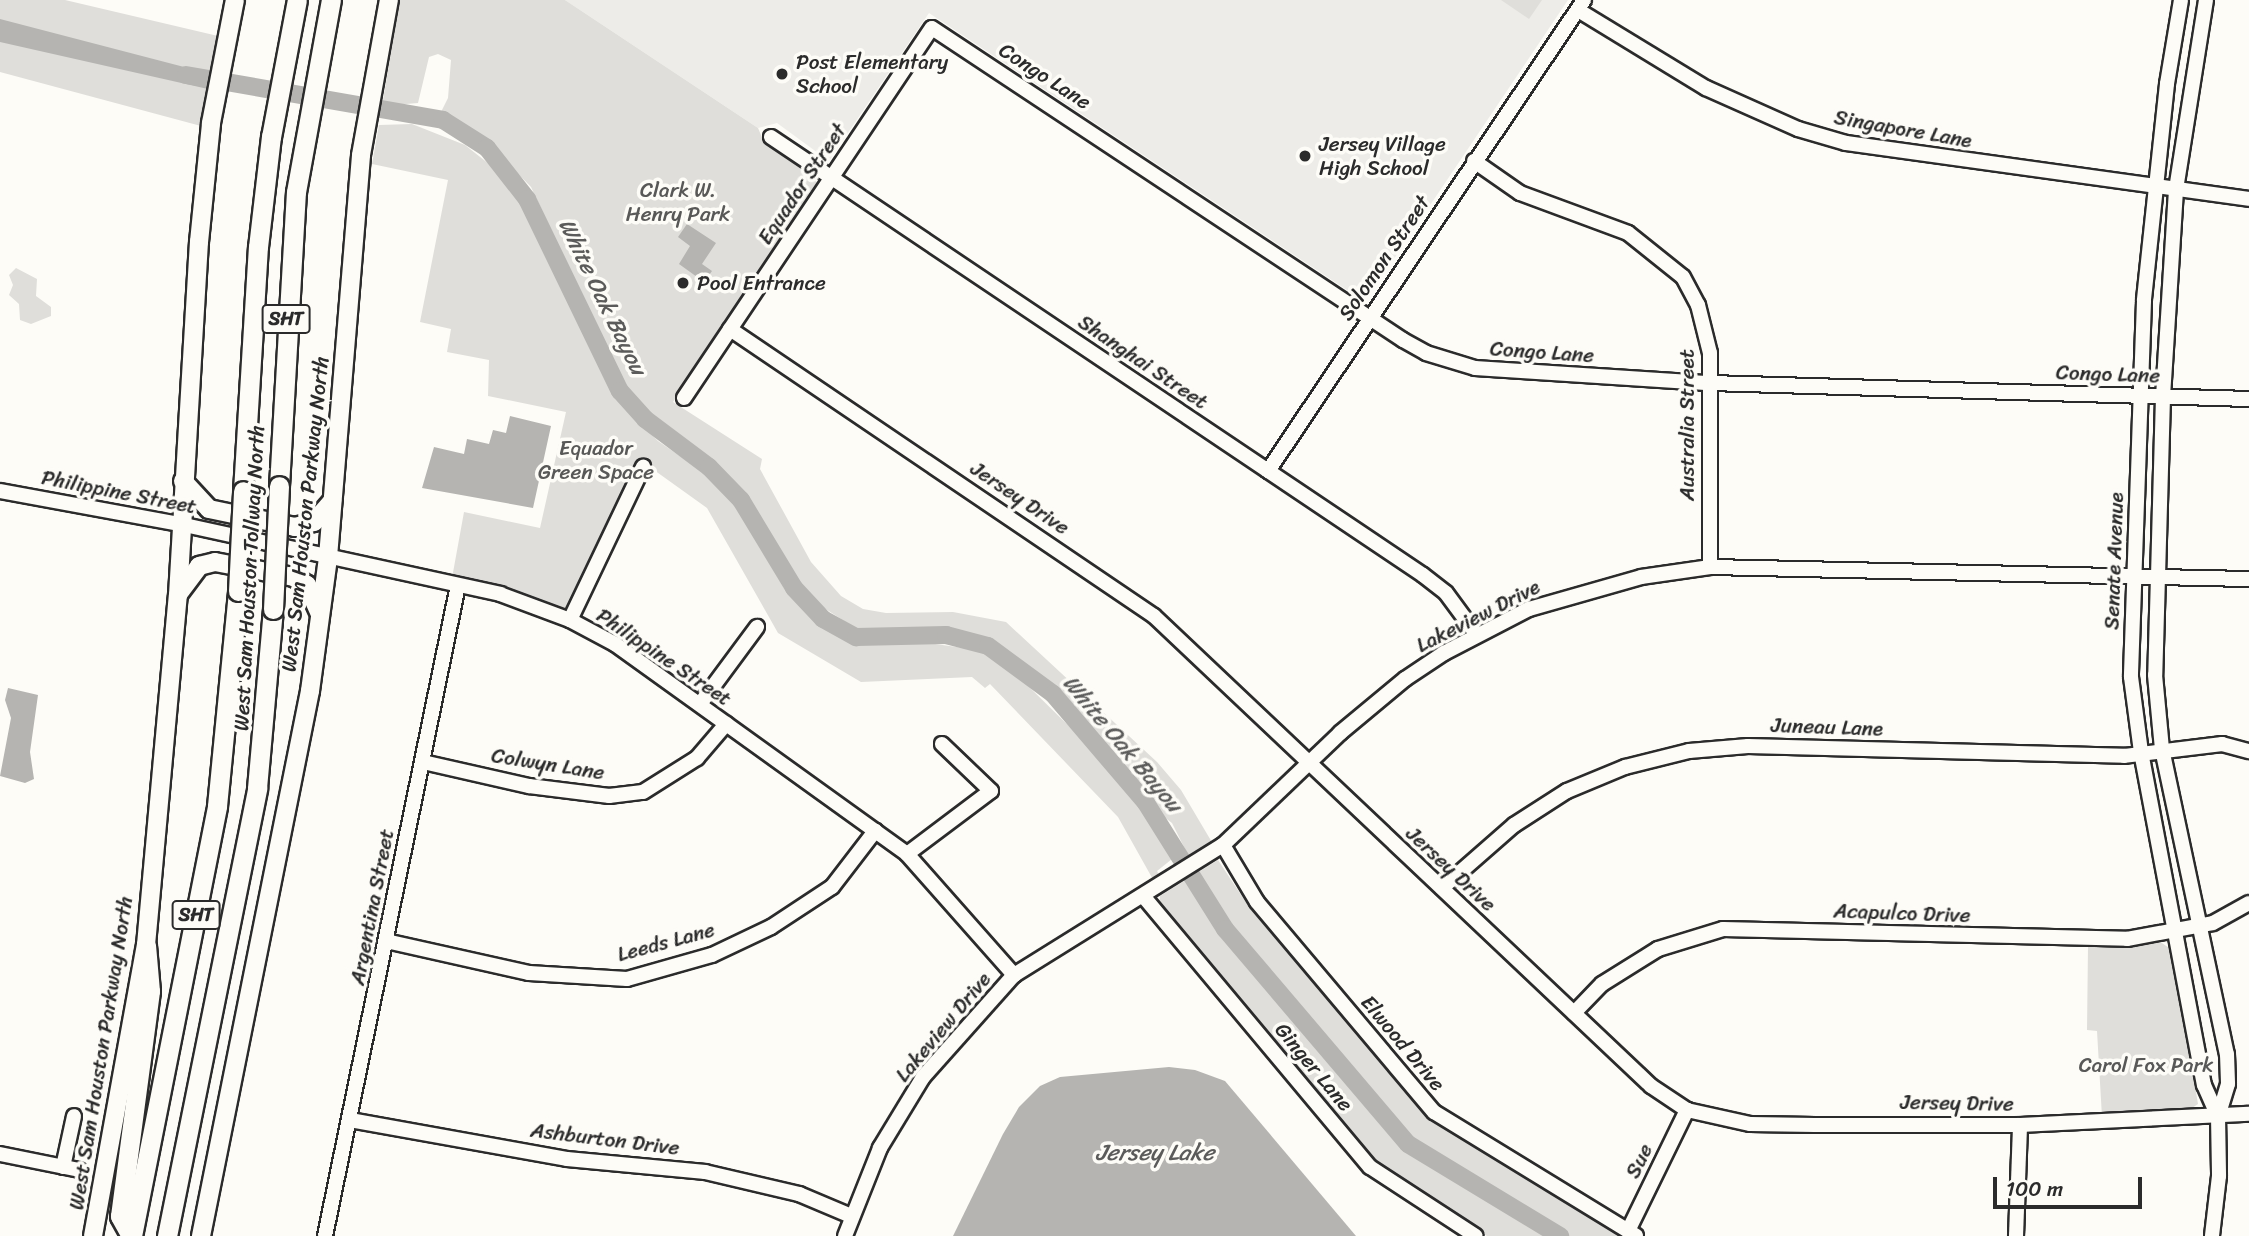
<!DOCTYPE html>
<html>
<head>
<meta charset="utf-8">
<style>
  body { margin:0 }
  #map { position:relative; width:2249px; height:1236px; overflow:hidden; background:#fdfcf7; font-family:Sriracha,sans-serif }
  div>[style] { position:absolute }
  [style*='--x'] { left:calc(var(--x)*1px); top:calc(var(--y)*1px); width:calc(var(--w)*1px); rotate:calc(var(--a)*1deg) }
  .built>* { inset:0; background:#edece8 }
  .green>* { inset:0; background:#dfdeda }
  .water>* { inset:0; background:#b5b4b1 }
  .river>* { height:18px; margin:-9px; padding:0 9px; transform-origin:9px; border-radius:9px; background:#b5b4b1 }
  .roads { filter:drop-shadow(2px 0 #2b2b2b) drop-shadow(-2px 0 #2b2b2b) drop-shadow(0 2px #2b2b2b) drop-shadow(0 -2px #2b2b2b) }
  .minor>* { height:14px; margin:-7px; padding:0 7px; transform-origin:7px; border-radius:7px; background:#fdfcf7 }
  .major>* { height:18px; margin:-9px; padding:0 9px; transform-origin:9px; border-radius:9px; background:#fdfcf7 }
  .highway>* { height:19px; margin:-9.5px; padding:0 9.5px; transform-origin:9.5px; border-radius:9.5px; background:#fdfcf7 }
  .bridges { filter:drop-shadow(2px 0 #2b2b2b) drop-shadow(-2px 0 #2b2b2b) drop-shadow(0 2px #2b2b2b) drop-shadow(0 -2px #2b2b2b) }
  .highway-bridge>* { height:19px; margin:-9.5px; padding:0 9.5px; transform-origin:9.5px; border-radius:9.5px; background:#fdfcf7 }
  .dots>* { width:19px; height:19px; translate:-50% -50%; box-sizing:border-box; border:4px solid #fdfcf7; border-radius:50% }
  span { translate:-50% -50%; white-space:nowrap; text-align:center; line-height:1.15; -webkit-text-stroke:7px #fdfcf7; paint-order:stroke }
  .shield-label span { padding:2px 5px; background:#fdfcf7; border:2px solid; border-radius:5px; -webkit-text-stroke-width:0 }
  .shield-label { font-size:19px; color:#2b2b2b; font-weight:700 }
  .poi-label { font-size:21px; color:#2b2b2b }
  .left { translate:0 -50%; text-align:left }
  .street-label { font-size:21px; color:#2b2b2b }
  .park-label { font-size:21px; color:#585857 }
  .water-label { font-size:23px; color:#5b5b5a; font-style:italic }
  .scale { position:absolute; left:1993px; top:1177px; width:149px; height:32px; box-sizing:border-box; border:4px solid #2b2b2b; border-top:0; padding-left:9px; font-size:21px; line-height:24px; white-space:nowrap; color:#2b2b2b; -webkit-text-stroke:5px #fdfcf7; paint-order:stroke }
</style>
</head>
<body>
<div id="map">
  <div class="built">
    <div style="clip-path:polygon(565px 0,1568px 0,1365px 302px,929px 13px,829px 161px,777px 123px,758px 128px)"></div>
  </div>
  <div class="green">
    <div style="clip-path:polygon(0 0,65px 0,218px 36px,201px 126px,0 72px)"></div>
    <div style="clip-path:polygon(400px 0,565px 0,758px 128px,764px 142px,814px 175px,818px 186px,673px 402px,762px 459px,760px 469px,811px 562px,841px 596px,863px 609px,886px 613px,953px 612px,1006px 622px,1157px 762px,1181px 790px,1213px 844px,1189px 857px,1172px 823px,1155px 810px,1071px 705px,988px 639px,932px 629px,884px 635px,860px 631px,813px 601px,734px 483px,716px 464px,644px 410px,625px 386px,531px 187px,487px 142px,439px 116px,448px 98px,451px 60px,438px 54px,429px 57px,418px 103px,382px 106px)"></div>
    <div style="clip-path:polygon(1501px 0,1542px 0,1529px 19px)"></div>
    <div style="clip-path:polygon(412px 124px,465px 145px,494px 168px,522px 201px,621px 404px,658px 441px,716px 481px,736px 506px,784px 588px,849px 639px,869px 645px,921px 642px,978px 650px,1017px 675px,1083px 740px,1142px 809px,1172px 859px,1157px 871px,1161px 879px,1155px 883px,1118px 817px,990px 684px,985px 688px,972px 677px,861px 682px,778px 633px,707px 508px,640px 460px,569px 607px,561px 610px,452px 578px,464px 512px,540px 528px,566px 412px,488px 396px,489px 360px,447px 352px,451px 329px,420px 322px,448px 180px,372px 164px,379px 125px)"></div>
    <div style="clip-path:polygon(16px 268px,37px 279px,36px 296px,51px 307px,51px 316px,31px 324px,20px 320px,19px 304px,9px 295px,13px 285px,9px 275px)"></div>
    <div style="clip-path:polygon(1218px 860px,1251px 910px,1427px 1116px,1622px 1236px,1487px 1236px,1381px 1171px,1159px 907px,1160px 896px)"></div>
    <div style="clip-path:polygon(2159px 941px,2172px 950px,2198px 1104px,2186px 1112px,2102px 1117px,2097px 1031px,2087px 1030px,2088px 946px)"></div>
  </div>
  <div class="water">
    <div style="clip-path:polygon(0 19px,211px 74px,208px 89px,0 42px)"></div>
    <div style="clip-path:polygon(687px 224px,716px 243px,702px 264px,712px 271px,704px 282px,679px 264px,690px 246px,678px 237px)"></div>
    <div style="clip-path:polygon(510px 416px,551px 426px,533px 508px,422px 488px,434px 447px,464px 454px,467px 439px,489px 444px,493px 430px,506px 433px)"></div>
    <div style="clip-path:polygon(8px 688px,38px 695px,30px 752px,34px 779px,25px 783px,0 776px,11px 718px,5px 700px)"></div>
    <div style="clip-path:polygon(1169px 1067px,1195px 1070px,1225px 1081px,1356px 1236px,953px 1236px,1003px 1134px,1019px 1107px,1040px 1086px,1060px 1077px)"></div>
  </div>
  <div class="river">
    <div style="--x:186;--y:75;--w:261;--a:9.9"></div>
    <div style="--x:443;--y:120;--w:52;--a:32.5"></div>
    <div style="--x:487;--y:148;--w:65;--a:51.9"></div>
    <div style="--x:527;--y:199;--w:213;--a:64.2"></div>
    <div style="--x:620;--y:391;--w:38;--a:48"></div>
    <div style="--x:645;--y:419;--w:80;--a:36.9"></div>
    <div style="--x:709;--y:467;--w:46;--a:45.9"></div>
    <div style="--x:741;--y:500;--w:103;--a:58.9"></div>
    <div style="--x:794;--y:588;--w:42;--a:46.9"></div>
    <div style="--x:823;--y:619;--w:38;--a:29"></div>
    <div style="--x:856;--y:637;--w:90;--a:-1.3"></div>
    <div style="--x:946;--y:635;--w:43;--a:14.7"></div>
    <div style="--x:988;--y:646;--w:81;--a:36.4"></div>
    <div style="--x:1053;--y:694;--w:143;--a:49.5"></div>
    <div style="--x:1146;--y:803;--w:149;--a:57.9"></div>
    <div style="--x:1225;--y:929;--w:282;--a:49.6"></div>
    <div style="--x:1408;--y:1144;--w:178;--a:31.2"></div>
  </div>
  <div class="roads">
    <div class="minor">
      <div style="--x:2181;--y:0;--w:85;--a:99.5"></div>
      <div style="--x:2167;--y:84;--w:218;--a:96.1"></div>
      <div style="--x:2144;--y:301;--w:376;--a:92"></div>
      <div style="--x:2131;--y:677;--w:76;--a:82.4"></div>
      <div style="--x:2141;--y:752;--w:339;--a:79.3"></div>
      <div style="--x:2204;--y:1085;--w:34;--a:66"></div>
      <div style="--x:2206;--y:0;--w:192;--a:99"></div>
      <div style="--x:2176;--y:190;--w:207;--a:93.6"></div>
      <div style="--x:2163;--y:397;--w:278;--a:91.6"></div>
      <div style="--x:2155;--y:675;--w:74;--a:84.6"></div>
      <div style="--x:2162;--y:749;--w:312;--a:78"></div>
      <div style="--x:2227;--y:1054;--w:30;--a:88"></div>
      <div style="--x:2228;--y:1084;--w:34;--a:107"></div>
      <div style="--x:2218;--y:1116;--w:60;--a:89"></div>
      <div style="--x:2219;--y:1176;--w:60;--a:96.7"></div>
      <div style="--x:1578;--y:10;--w:150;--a:31.4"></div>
      <div style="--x:1706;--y:88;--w:101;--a:24"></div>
      <div style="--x:1798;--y:129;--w:50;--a:16.3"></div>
      <div style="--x:1846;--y:143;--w:407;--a:7.9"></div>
      <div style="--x:771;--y:137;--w:785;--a:33.89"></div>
      <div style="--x:1423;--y:575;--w:29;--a:38"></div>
      <div style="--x:1446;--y:593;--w:52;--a:53.6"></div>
      <div style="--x:1474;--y:161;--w:56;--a:34.8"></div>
      <div style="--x:1520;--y:193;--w:115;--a:20.3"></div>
      <div style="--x:1628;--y:233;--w:70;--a:38.7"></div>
      <div style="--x:1683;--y:277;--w:32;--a:62"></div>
      <div style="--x:1698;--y:305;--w:49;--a:76"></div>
      <div style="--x:1710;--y:353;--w:214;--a:90"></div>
      <div style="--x:730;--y:329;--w:512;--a:34.09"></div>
      <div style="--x:1154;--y:616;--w:684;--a:43.4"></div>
      <div style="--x:1651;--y:1086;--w:43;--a:33.7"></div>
      <div style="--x:1687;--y:1110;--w:65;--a:12.5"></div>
      <div style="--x:1750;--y:1124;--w:65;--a:0.9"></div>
      <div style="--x:1815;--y:1125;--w:205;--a:0"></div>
      <div style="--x:2020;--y:1125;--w:229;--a:-2.8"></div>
      <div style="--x:684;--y:398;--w:445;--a:-56.2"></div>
      <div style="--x:932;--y:28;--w:565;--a:33.52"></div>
      <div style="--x:1403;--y:340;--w:26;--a:29"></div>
      <div style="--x:1426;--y:353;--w:51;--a:17"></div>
      <div style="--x:1475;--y:368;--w:235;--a:3.7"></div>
      <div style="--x:1710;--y:383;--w:539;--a:1.7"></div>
      <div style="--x:1268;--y:471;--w:567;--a:-56.14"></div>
      <div style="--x:0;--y:491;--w:183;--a:10.4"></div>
      <div style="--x:180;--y:524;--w:328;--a:12.3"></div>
      <div style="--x:500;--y:594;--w:75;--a:20.4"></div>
      <div style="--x:570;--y:620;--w:51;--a:28.1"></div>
      <div style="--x:615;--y:644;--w:360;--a:35.7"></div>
      <div style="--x:907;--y:854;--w:162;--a:48.5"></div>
      <div style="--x:570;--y:620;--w:170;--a:-64.5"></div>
      <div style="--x:700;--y:704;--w:96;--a:-53.5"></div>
      <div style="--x:423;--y:762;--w:109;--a:12.8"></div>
      <div style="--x:529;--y:786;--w:81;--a:7.1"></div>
      <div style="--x:609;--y:796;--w:34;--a:-7"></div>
      <div style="--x:643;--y:792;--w:64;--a:-32.2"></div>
      <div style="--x:697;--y:758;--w:45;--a:-49.5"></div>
      <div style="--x:1223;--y:845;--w:66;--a:59.2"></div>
      <div style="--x:1257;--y:902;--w:275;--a:49.9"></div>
      <div style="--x:1434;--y:1112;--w:237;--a:31.5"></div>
      <div style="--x:907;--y:854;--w:105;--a:-36.9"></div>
      <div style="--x:991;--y:791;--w:68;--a:-136.2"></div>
      <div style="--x:1442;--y:888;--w:96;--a:-41.2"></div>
      <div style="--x:1514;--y:825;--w:63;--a:-32.7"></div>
      <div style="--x:1567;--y:791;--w:63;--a:-22.5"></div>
      <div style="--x:1625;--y:767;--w:66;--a:-14"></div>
      <div style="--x:1689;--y:751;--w:59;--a:-4.8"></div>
      <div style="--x:1748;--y:746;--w:376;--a:1.5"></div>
      <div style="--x:2124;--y:756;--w:99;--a:-7"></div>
      <div style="--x:2222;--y:744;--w:28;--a:15"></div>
      <div style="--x:1144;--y:897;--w:352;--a:50.1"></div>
      <div style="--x:1370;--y:1167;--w:126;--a:33.1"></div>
      <div style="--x:386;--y:941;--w:147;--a:12.6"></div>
      <div style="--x:529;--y:973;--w:98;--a:3.5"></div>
      <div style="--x:627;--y:979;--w:88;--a:-15.8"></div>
      <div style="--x:712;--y:955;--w:65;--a:-25.4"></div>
      <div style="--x:771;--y:927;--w:73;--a:-33.3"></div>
      <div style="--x:832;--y:887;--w:71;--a:-52.5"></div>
      <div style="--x:1574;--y:1013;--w:40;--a:-46"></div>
      <div style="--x:1602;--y:984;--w:66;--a:-32"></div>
      <div style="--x:1658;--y:949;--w:68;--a:-17.1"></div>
      <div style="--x:1723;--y:929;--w:404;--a:1.4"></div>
      <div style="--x:2127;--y:939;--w:87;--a:-10.5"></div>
      <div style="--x:2213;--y:923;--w:41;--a:-29.1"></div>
      <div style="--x:350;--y:1120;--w:220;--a:10.2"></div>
      <div style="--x:567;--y:1159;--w:139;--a:5.4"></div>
      <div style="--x:705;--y:1172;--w:97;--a:13.2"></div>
      <div style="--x:799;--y:1194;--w:56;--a:22.9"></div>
      <div style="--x:0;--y:1154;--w:81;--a:11.4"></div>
      <div style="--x:63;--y:1167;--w:52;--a:-77.8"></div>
      <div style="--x:1628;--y:1231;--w:135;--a:-64"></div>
      <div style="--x:325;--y:1236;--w:664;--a:-78.45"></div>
      <div style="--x:845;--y:1236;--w:95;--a:-68.3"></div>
      <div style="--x:880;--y:1148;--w:83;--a:-58.8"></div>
      <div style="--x:923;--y:1077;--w:137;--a:-48.3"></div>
      <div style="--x:1014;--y:975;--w:246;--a:-31.9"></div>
      <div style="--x:1223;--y:845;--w:162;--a:-43.7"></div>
      <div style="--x:1340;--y:733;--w:85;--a:-39.7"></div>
      <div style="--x:1405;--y:679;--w:47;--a:-33.7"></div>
      <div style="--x:1444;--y:653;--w:96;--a:-27.4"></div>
      <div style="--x:1529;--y:609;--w:116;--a:-15.9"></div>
      <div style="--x:1641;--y:577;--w:70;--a:-8.2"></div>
      <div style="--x:1710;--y:567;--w:539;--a:1.28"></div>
      <div style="--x:2016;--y:1236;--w:111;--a:-87.9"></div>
    </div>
    <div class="major">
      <div style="--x:183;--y:481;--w:38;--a:47"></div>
      <div style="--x:209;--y:509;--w:88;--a:11.8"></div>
      <div style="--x:295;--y:527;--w:20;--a:-15"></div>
      <div style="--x:314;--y:522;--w:28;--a:-49"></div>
      <div style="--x:179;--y:593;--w:34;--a:-53"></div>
      <div style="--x:199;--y:566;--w:16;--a:-14"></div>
      <div style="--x:215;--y:562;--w:80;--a:10.8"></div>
      <div style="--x:294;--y:577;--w:15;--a:32"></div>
      <div style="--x:307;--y:585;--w:32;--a:66"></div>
      <div style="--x:93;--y:1236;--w:296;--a:-79.7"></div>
      <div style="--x:146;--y:945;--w:351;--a:-84.8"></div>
      <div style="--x:178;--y:595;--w:354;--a:-86.6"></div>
      <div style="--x:199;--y:242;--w:120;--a:-84.2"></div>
      <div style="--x:211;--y:123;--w:125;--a:-79"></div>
      <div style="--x:201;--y:1236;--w:556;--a:-78.69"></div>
      <div style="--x:310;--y:691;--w:135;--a:-82.3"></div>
      <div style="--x:328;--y:557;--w:403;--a:-85.3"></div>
      <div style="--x:361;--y:155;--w:158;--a:-79.8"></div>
    </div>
    <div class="highway">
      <div style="--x:279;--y:486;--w:294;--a:-86.7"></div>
      <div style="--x:296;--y:192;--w:195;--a:-79.7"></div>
      <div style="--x:243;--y:491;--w:244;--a:-86.5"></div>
      <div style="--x:258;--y:247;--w:111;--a:-83.3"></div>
      <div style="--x:271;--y:137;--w:139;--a:-79.3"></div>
      <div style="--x:131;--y:1236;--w:23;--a:-119"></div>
      <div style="--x:120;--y:1216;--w:227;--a:-82.4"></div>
      <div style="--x:150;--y:991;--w:46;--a:-95"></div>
      <div style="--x:132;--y:1236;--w:438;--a:-78.8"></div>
      <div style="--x:217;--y:806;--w:216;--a:-84.4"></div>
      <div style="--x:167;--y:1236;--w:457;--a:-78.6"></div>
      <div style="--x:257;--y:788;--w:180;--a:-84.9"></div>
    </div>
  </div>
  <div class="bridges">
    <div class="highway-bridge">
      <div style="--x:238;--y:591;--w:100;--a:-87.1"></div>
      <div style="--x:273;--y:609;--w:123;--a:-87.2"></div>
    </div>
  </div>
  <div class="dots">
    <div style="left:782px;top:74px;background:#2b2b2b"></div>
    <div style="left:1305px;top:156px;background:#2b2b2b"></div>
    <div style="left:683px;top:283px;background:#2b2b2b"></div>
  </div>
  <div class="shield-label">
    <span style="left:286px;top:319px">SHT</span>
    <span style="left:196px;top:915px">SHT</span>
  </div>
  <div class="poi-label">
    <span class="left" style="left:796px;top:74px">Post Elementary<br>School</span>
    <span class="left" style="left:1319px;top:156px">Jersey Village<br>High School</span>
    <span class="left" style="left:697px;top:283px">Pool Entrance</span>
  </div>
  <div class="street-label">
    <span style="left:1045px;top:76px;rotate:33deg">Congo Lane</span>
    <span style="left:1903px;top:129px;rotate:10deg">Singapore Lane</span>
    <span style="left:802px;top:184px;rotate:-56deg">Equador Street</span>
    <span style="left:1384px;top:258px;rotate:-56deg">Solomon Street</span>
    <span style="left:1542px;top:352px;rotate:4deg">Congo Lane</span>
    <span style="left:1143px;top:362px;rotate:34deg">Shanghai Street</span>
    <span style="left:2108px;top:374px;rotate:2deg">Congo Lane</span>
    <span style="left:1687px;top:425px;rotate:-90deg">Australia Street</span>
    <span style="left:119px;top:492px;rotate:11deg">Philippine Street</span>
    <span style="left:1020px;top:498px;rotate:34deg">Jersey Drive</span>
    <span style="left:305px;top:514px;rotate:-84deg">West Sam Houston Parkway North</span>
    <span style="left:2114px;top:561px;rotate:-88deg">Senate Avenue</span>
    <span style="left:249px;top:578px;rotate:-87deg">West Sam Houston Tollway North</span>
    <span style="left:1478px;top:616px;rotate:-27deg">Lakeview Drive</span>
    <span style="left:664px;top:657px;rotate:34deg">Philippine Street</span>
    <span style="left:1827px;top:727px;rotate:2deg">Juneau Lane</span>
    <span style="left:548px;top:764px;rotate:9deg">Colwyn Lane</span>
    <span style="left:1451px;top:869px;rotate:43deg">Jersey Drive</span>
    <span style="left:372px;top:907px;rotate:-79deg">Argentina Street</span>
    <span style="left:1902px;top:913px;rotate:2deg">Acapulco Drive</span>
    <span style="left:666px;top:942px;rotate:-15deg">Leeds Lane</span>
    <span style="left:943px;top:1027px;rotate:-50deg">Lakeview Drive</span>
    <span style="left:1403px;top:1043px;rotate:50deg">Elwood Drive</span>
    <span style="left:101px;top:1053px;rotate:-81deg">West Sam Houston Parkway North</span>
    <span style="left:1314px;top:1067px;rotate:50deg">Ginger Lane</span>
    <span style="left:1957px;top:1103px;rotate:1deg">Jersey Drive</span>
    <span style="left:605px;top:1139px;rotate:7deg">Ashburton Drive</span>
    <span style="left:1639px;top:1161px;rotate:-64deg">Sue</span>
  </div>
  <div class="park-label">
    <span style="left:678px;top:202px">Clark W.<br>Henry Park</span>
    <span style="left:596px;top:460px">Equador<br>Green Space</span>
    <span style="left:2146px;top:1065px">Carol Fox Park</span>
  </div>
  <div class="water-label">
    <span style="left:602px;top:297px;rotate:64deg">White Oak Bayou</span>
    <span style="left:1122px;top:744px;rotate:50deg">White Oak Bayou</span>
    <span style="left:1155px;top:1153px">Jersey Lake</span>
  </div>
  <div class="scale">100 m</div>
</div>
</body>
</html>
